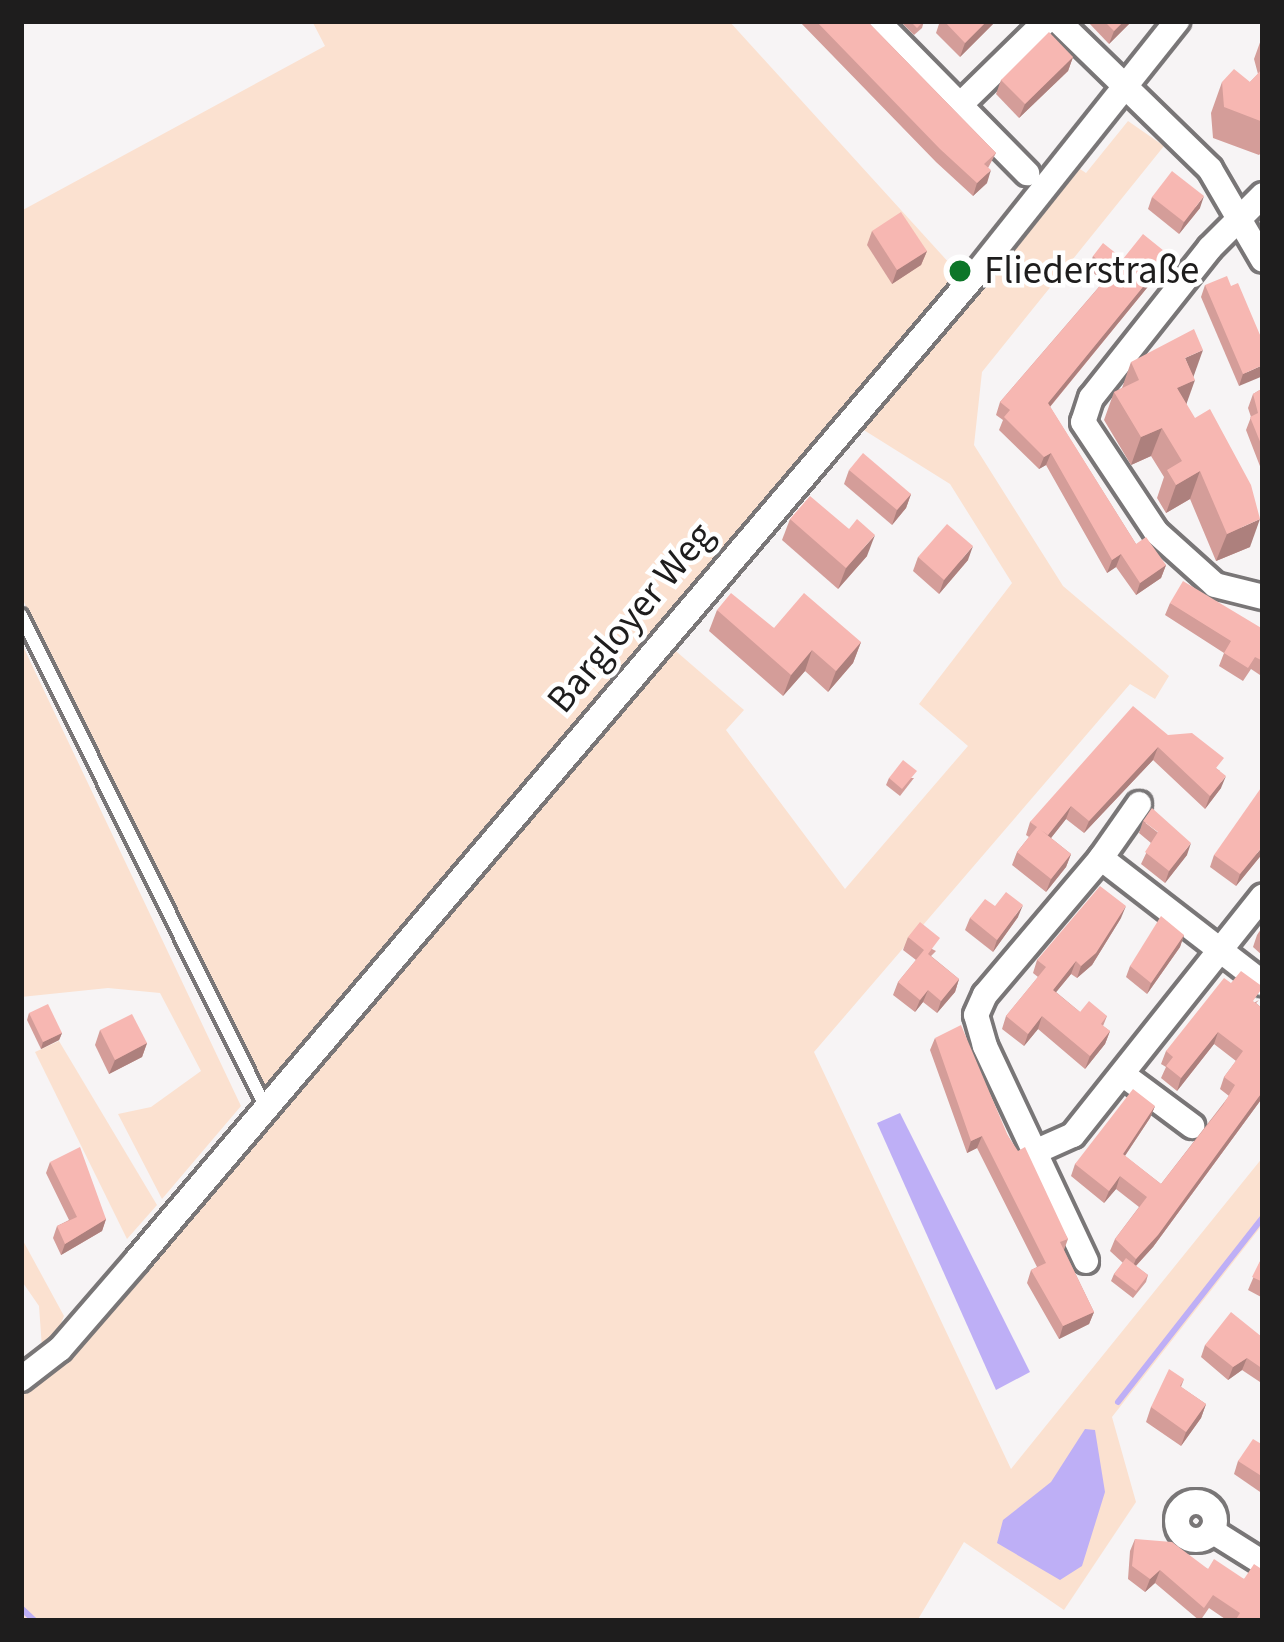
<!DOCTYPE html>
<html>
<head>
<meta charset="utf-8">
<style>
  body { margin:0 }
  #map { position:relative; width:1284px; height:1642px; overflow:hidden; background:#f7f4f5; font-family:"Source Sans 3",sans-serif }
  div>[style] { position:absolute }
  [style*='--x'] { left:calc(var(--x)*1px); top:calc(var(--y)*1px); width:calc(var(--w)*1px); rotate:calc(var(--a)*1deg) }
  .green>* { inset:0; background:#fbe1d0 }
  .water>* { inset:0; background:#beaff6 }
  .stream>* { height:6px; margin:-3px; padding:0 3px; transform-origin:3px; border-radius:3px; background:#beaff6 }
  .roads { filter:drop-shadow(3px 0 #797677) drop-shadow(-3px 0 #797677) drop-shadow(0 3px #797677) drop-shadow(0 -3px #797677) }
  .service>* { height:12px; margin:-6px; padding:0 6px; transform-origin:6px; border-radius:6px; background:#fff }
  .minor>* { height:24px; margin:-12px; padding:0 12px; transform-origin:12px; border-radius:12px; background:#fff }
  .minor>.ring { margin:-12px; padding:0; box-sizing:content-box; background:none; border:24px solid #fff; border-radius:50% }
  .wall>* { inset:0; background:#d49d99 }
  .shaded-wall>* { inset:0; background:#ad807d }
  .building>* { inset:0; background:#f7b7b2 }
  .dots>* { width:33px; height:33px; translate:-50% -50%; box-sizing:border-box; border:6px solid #fff; border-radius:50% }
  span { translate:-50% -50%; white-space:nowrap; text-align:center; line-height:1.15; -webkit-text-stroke:9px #fff; paint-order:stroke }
  .poi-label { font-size:39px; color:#1e1d1d }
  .left { translate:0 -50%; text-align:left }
  .street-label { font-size:39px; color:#1e1d1d }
  .frame { position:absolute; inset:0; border:24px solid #1e1d1d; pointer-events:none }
</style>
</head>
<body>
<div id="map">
  <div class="green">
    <div style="clip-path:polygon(312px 21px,729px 21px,961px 276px,267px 1094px,21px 596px,21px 211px,325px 46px)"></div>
    <div style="clip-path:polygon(1128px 121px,1164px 146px,982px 372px,974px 445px,1063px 586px,1169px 676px,1155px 699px,1130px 684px,814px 1052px,1011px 1469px,1263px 1157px,1263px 1224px,1112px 1417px,1136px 1502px,1064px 1610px,964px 1542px,917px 1621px,21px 1621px,21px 1390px,670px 646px,744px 710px,726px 730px,845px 889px,968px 746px,919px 704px,1012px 583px,950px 484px,859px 427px,1077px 167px,1086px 173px)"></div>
    <div style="clip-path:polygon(21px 642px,241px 1106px,162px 1199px,118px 1114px,151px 1107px,201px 1071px,160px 993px,108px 988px,21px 997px)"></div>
    <div style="clip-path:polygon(59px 1041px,157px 1205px,127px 1239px,35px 1052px)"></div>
    <div style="clip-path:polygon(21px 1237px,64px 1316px,53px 1343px,42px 1348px,39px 1306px,21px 1280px)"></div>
  </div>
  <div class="water">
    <div style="clip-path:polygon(900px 1113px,1030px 1372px,996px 1390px,877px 1123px)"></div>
    <div style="clip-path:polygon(1085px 1429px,1095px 1430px,1105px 1492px,1082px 1566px,1060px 1580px,997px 1543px,1003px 1520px,1051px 1482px)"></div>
  </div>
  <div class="stream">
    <div style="--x:1118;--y:1402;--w:235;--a:-51.9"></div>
    <div style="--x:21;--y:1608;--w:19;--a:43"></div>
  </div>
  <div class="roads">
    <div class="service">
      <div style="--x:21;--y:615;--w:548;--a:63.58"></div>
    </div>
    <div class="minor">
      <div style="--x:877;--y:21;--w:214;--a:45.4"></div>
      <div style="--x:1058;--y:21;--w:212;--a:44.2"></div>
      <div style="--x:1210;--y:169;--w:105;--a:59.8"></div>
      <div style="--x:960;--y:105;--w:120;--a:-44.3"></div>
      <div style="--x:1263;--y:195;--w:75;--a:135"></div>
      <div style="--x:1210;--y:248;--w:191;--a:128.4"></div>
      <div style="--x:1091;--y:398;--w:25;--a:108"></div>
      <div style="--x:1083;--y:422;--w:132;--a:56.4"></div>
      <div style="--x:1156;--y:532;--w:79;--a:41.9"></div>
      <div style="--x:1215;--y:585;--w:49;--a:14"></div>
      <div style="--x:1101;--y:858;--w:66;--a:-54.9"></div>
      <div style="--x:1125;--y:1076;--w:84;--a:36.7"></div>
      <div style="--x:1037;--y:1151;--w:39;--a:-24"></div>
      <div style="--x:1073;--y:1135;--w:305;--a:-51.5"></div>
      <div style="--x:1086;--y:1261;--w:238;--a:-115.2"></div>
      <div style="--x:985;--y:1046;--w:32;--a:-106"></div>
      <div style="--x:976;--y:1015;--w:22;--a:-66"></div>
      <div style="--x:985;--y:995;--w:180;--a:-49.7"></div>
      <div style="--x:1101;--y:858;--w:205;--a:37.7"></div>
      <div style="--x:21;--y:1379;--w:49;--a:-37.6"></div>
      <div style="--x:60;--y:1349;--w:118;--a:-49.1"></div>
      <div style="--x:137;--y:1260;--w:1293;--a:-49.61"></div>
      <div style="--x:975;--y:275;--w:325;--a:-51.5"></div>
      <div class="ring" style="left:1177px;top:1502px;width:14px;height:14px"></div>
      <div style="--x:1212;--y:1531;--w:60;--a:32.1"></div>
    </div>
  </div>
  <div class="wall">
    <div style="clip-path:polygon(799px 21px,867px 21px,996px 153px,988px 168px,987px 183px,973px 196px,936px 162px)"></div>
    <div style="clip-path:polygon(900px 21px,924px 21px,922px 28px,914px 35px)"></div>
    <div style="clip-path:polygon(940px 21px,996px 21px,960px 57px,936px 33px)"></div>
    <div style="clip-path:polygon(1087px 21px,1132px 21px,1109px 44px)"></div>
    <div style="clip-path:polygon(1263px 34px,1263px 151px,1259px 155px,1213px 138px,1211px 113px,1222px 82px,1250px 82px,1258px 74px,1254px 59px)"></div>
    <div style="clip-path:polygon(1073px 57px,1068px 71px,1019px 118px,996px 94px,1001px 80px)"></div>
    <div style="clip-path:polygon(1152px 197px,1200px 208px,1179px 234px,1148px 209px)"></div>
    <div style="clip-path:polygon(872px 231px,927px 251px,921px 265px,892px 284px,867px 245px)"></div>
    <div style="clip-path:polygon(1093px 256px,1164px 267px,1050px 407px,1136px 544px,1166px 565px,1161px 578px,1136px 595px,1116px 567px,1107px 573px,1046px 465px,1039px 469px,999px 430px,1003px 420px,996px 415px,1000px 402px,1104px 281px,1088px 269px)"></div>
    <div style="clip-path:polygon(1205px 285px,1231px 286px,1263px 342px,1239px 386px,1201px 297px)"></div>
    <div style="clip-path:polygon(1131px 362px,1193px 377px,1186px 404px,1250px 547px,1216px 561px,1190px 499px,1166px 513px,1157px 498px,1164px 477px,1151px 456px,1131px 465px,1104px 420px,1114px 392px,1122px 388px)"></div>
    <div style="clip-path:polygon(1263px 388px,1263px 474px,1246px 430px,1251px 417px,1248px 408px,1253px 394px)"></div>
    <div style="clip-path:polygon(849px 470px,911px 494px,906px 508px,892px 525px,844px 484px)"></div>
    <div style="clip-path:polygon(790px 519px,849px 529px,867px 556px,838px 589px,782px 540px)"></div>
    <div style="clip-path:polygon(918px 557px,968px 560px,939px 594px,913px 571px)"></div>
    <div style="clip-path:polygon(1170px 603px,1263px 629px,1263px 677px,1251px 669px,1243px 681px,1219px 666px,1224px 653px,1165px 615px)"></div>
    <div style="clip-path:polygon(717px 610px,774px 628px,861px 642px,853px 663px,828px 692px,805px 671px,783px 696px,709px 631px)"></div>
    <div style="clip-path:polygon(1168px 735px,1220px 771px,1221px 788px,1205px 809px,1153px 760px,1084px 833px,1066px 819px,1051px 838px,1071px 854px,1066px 867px,1046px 892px,1012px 865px,1017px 852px,1029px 837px,1026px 835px,1030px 822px)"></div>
    <div style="clip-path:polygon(889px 778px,914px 778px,900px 796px,886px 785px)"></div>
    <div style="clip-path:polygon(1143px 821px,1187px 855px,1165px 883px,1141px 864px,1151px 843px,1139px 833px)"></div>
    <div style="clip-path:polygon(1263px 853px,1236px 886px,1210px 867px,1214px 855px)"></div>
    <div style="clip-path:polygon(995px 906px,1018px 917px,993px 952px,965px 930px,970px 918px)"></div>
    <div style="clip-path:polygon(1121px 918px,1092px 965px,1077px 978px,1071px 974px,1056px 992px,1080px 1012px,1107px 1016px,1103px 1026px,1110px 1031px,1105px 1044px,1085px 1069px,1038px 1029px,1024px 1046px,1002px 1029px,1006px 1016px,1038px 977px,1033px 973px,1037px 960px)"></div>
    <div style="clip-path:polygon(1263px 926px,1263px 956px,1253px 947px,1257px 935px)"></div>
    <div style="clip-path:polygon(1184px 935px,1180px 947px,1147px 994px,1126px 977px,1130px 966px)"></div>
    <div style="clip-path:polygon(908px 937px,936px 951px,931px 956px,959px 979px,955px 992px,937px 1013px,923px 1002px,915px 1012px,893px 995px,898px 982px,916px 960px,903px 950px)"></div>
    <div style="clip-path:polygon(1259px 1000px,1256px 1003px,1263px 1009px,1263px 1097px,1153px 1247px,1136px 1266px,1148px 1275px,1146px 1282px,1133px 1298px,1111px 1281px,1114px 1274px,1123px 1263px,1110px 1251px,1115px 1239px,1139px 1207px,1116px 1189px,1104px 1203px,1071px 1176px,1075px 1164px,1155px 1106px,1150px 1118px,1125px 1156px,1161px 1184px,1229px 1096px,1220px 1089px,1224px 1077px,1236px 1061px,1214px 1044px,1177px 1091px,1161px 1078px,1166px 1067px,1161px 1064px,1166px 1051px)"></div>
    <div style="clip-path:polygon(29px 1013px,62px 1033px,59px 1040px,41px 1049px,27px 1020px)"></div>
    <div style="clip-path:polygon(100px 1030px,147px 1043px,142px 1057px,109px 1074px,95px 1045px)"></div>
    <div style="clip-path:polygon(935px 1038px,1008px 1136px,1068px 1239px,1064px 1250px,1094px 1312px,1089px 1324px,1059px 1339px,1027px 1283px,1031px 1270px,1037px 1267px,977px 1148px,967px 1153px,930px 1050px)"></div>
    <div style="clip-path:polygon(50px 1162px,106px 1219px,102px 1231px,61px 1255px,53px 1238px,57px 1226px,69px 1220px,46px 1173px)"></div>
    <div style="clip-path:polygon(1263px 1255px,1263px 1298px,1248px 1290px)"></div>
    <div style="clip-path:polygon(1263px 1335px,1263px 1384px,1242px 1370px,1228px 1380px,1201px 1357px,1205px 1345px)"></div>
    <div style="clip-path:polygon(1184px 1379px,1181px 1387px,1206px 1404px,1201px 1418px,1181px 1446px,1146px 1422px,1151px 1407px)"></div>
    <div style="clip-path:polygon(1263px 1445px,1263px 1494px,1234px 1474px,1238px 1461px)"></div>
    <div style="clip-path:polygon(1135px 1539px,1208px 1569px,1244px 1579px,1263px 1570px,1263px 1621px,1228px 1621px,1209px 1608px,1200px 1621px,1155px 1583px,1145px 1592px,1128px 1579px,1130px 1551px)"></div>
  </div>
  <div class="shaded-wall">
    <div style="clip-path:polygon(987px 21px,996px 21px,960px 57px,965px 43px)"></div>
    <div style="clip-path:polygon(1124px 21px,1132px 21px,1109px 44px,1114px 31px)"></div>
    <div style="clip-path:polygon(1073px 57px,1068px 71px,1019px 118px,1025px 104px)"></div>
    <div style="clip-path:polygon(991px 170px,987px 183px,973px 196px,977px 183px)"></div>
    <div style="clip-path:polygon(1204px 196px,1200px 208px,1179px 234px,1184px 222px)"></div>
    <div style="clip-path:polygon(927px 251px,921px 265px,892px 284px,897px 270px)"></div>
    <div style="clip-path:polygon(1169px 255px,1164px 267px,1043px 415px,1048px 403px)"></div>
    <div style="clip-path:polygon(1203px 350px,1193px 378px,1185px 358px)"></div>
    <div style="clip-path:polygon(1263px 365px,1263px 376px,1239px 386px,1243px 374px)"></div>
    <div style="clip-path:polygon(1195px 380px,1185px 408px,1177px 388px)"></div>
    <div style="clip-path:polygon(1162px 428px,1151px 456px,1131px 465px,1141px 437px)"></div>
    <div style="clip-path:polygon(1051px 453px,1046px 465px,1039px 469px,1044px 457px)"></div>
    <div style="clip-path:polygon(1200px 471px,1190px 499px,1166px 513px,1176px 485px)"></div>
    <div style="clip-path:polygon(911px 494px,906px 508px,892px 525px,897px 510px)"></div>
    <div style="clip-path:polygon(1260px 519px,1250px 547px,1216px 561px,1227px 534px)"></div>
    <div style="clip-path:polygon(875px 535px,867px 556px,838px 589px,846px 568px)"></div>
    <div style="clip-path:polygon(973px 546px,968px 560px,939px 594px,944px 580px)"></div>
    <div style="clip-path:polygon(1121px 554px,1116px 567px,1107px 573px,1112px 560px)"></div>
    <div style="clip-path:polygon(1166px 565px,1161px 578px,1136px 595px,1140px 583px)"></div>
    <div style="clip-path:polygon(861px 642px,853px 663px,828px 692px,836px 671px)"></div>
    <div style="clip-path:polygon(812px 650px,805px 671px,783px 696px,791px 675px)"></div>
    <div style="clip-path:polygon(1158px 747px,1153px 760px,1084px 833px,1089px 821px)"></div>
    <div style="clip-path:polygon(1226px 776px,1221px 788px,1205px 809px,1210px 796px)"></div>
    <div style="clip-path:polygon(1071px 806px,1066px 819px,1043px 848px,1048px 835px)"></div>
    <div style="clip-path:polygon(1191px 843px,1187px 855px,1165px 883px,1169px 871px)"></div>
    <div style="clip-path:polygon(1263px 846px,1263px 853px,1236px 886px,1240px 874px)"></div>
    <div style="clip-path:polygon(1071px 854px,1066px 867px,1046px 892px,1051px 879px)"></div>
    <div style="clip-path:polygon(1023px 905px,1018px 917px,993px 952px,997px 940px)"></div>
    <div style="clip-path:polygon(1126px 906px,1121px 918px,1092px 965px,1077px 978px,1081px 966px)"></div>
    <div style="clip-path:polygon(1184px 935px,1180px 947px,1147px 994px,1151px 983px)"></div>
    <div style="clip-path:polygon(1076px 961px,1071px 974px,1048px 1002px,1053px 990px)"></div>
    <div style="clip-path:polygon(959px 979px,955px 992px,937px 1013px,941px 1001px)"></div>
    <div style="clip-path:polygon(928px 990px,923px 1002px,915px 1012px,920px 1000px)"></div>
    <div style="clip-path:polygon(1042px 1016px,1038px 1029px,1024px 1046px,1028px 1034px)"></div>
    <div style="clip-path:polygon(1110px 1031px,1105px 1044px,1085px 1069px,1090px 1056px)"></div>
    <div style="clip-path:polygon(1218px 1032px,1214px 1044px,1177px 1091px,1181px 1078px)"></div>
    <div style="clip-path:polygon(62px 1033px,59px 1040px,41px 1049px,43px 1042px)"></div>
    <div style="clip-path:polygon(147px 1043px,142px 1057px,109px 1074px,115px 1060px)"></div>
    <div style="clip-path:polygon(1263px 1091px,1263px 1097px,1153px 1247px,1131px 1271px,1136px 1259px)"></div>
    <div style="clip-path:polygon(1155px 1106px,1150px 1118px,1118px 1166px,1123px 1154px)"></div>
    <div style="clip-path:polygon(982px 1136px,977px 1148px,967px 1153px,971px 1141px)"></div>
    <div style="clip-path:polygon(1120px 1176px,1116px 1189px,1104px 1203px,1109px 1191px)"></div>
    <div style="clip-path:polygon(106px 1219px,102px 1231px,61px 1255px,65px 1244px)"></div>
    <div style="clip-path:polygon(1094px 1312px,1089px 1324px,1059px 1339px,1063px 1326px)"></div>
    <div style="clip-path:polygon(1247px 1358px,1242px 1370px,1228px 1380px,1233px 1367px)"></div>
    <div style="clip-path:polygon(1206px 1404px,1201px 1418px,1181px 1446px,1186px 1432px)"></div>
    <div style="clip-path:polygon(1160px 1570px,1155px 1583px,1145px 1592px,1150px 1579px)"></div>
  </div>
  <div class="building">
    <div style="clip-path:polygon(816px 21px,867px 21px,996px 153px,984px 164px,991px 170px,977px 183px,940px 149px)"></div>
    <div style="clip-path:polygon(910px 21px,924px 21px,917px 28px)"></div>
    <div style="clip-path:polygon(944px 21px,987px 21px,965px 43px)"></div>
    <div style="clip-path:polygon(1104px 21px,1124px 21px,1114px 31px)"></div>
    <div style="clip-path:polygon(1049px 32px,1073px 57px,1025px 104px,1001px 80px)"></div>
    <div style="clip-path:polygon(1263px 68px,1263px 122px,1224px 107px,1222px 82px,1234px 69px,1250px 82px)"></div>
    <div style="clip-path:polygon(1172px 171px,1204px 196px,1184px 222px,1152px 197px)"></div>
    <div style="clip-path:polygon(901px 212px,927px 251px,897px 270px,872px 231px)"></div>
    <div style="clip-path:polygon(1143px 234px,1169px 255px,1048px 403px,1136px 544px,1146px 537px,1166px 565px,1140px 583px,1121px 554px,1112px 560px,1051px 453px,1044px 457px,1004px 417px,1010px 410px,1000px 402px,1106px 279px,1110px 270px,1093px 256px,1103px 243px,1123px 259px)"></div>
    <div style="clip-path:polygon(1227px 276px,1231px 286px,1238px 283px,1263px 342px,1263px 365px,1243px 374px,1205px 285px)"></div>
    <div style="clip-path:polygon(1194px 329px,1203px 350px,1185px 358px,1195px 380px,1177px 388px,1195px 418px,1210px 409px,1251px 485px,1260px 519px,1227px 534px,1200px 471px,1176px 485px,1167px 470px,1182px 461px,1162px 428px,1141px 437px,1114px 392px,1139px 380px,1131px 362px)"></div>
    <div style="clip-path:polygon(1263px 388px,1263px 449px,1250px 417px,1258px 413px,1253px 394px)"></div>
    <div style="clip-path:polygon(863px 453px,911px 494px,897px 510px,849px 470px)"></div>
    <div style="clip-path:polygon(810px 496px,849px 529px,857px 519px,875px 535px,846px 568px,790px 519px)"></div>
    <div style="clip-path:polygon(947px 524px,973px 546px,944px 580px,918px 557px)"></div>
    <div style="clip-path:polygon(1183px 581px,1263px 629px,1263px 661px,1255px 657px,1248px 668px,1224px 653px,1231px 641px,1170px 603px)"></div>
    <div style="clip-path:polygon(731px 593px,774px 628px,804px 593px,861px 642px,836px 671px,812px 650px,791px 675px,717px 610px)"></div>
    <div style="clip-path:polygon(1133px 706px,1168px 735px,1192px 733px,1224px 758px,1216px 768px,1226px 776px,1210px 796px,1158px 747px,1089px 821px,1071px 806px,1048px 835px,1041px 830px,1071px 854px,1051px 879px,1017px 852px,1037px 827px,1030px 822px)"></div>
    <div style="clip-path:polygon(903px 760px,917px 771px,902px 789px,889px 778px)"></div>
    <div style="clip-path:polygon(1263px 785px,1263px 846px,1240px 874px,1214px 855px)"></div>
    <div style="clip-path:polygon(1152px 808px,1191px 843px,1169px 871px,1145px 852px,1158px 832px,1143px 821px)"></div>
    <div style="clip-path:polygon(1100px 886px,1126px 906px,1096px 953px,1081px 966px,1076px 961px,1053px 990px,1080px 1012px,1089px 1001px,1107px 1016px,1101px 1024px,1110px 1031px,1090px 1056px,1042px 1016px,1028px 1034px,1006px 1016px,1046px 967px,1037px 960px)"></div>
    <div style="clip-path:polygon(1006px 892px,1023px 905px,997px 940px,970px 918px,985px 899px,995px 906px)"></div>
    <div style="clip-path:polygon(1161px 916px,1184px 935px,1151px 983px,1130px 966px)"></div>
    <div style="clip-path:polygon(920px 922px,940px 938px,928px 954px,959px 979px,941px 1001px,928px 990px,920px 1000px,898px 982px,924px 950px,908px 937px)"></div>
    <div style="clip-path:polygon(1241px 971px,1263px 987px,1253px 1001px,1263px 1009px,1263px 1091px,1158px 1235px,1136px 1259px,1115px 1239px,1147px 1197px,1120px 1176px,1109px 1191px,1075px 1164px,1133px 1089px,1155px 1106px,1123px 1154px,1161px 1184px,1223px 1105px,1235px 1085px,1224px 1077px,1243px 1051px,1218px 1032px,1181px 1078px,1166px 1066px,1173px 1057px,1166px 1051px,1224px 978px,1231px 983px)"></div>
    <div style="clip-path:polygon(48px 1004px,62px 1033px,43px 1042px,29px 1013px)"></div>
    <div style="clip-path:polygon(132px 1014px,147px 1043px,115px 1060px,100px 1030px)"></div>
    <div style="clip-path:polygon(961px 1025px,1008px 1136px,1018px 1151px,1025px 1147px,1068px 1239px,1060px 1242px,1094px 1312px,1063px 1326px,1031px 1270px,1046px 1263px,982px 1136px,971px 1141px,935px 1038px)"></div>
    <div style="clip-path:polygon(80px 1147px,106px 1219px,65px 1244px,57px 1226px,77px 1217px,50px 1162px)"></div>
    <div style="clip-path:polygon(1263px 1255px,1263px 1282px,1252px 1277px)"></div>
    <div style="clip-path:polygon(1126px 1258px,1148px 1275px,1136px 1291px,1114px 1274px)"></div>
    <div style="clip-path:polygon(1231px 1312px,1262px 1337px,1263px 1335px,1263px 1369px,1247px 1358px,1233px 1367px,1205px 1345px)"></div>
    <div style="clip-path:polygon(1169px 1369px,1184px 1379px,1180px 1386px,1206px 1404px,1186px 1432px,1151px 1407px)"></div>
    <div style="clip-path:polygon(1253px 1439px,1263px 1445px,1263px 1477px,1238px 1461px)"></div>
    <div style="clip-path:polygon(1135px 1539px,1172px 1542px,1208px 1569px,1214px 1559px,1244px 1579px,1254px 1564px,1263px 1570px,1263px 1616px,1259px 1621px,1235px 1621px,1240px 1613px,1213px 1595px,1204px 1608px,1160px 1570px,1150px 1579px,1132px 1566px)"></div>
  </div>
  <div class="dots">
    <div style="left:960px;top:271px;background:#0d7629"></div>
  </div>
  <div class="poi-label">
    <span class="left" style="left:984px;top:271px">Fliederstraße</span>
  </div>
  <div class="street-label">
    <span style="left:631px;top:618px;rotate:-50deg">Bargloyer Weg</span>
  </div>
  <div class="frame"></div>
</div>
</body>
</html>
